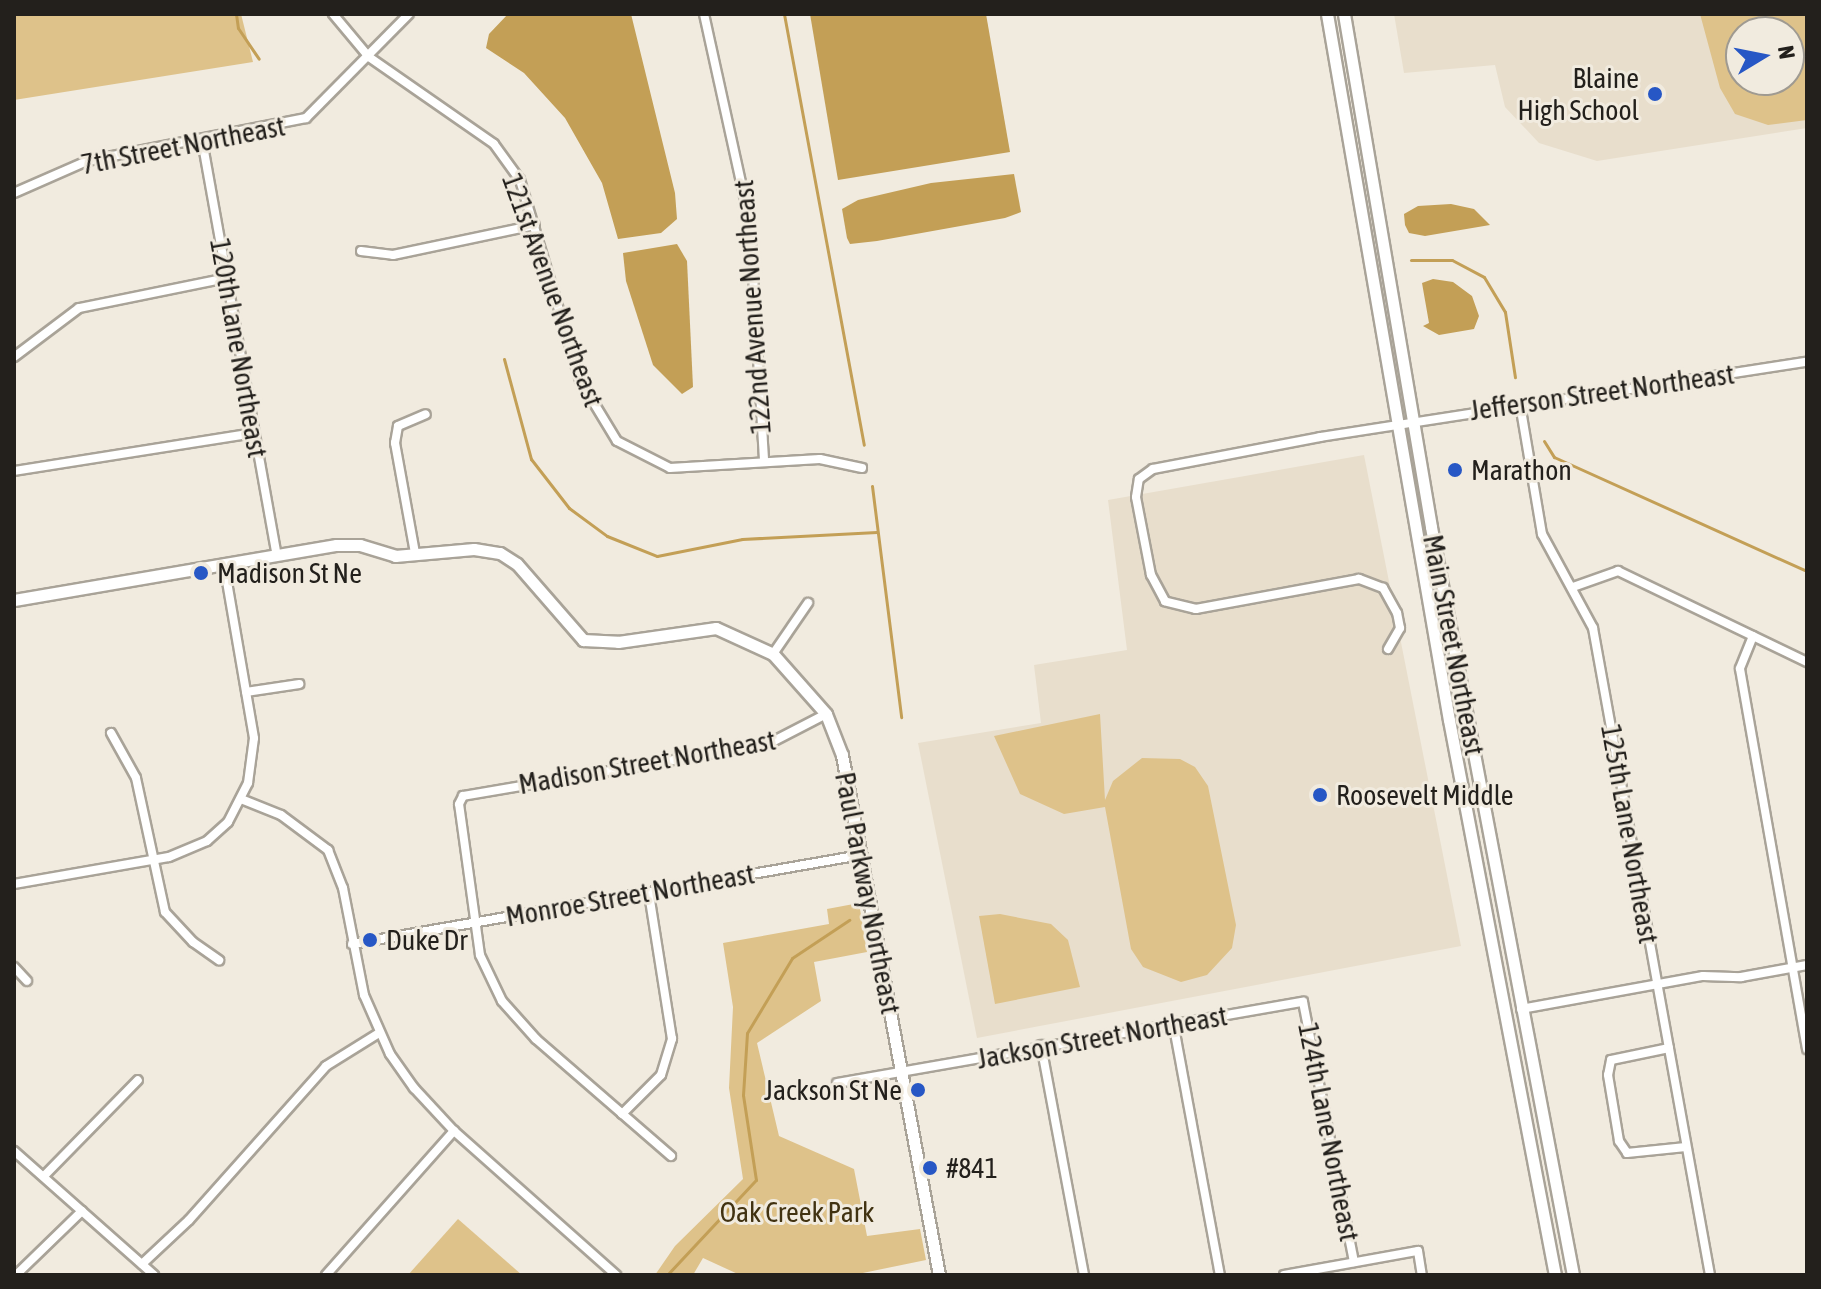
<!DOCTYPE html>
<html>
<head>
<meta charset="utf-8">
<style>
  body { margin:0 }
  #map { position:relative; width:1821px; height:1289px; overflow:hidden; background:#f1ebdf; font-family:"Asap Condensed",sans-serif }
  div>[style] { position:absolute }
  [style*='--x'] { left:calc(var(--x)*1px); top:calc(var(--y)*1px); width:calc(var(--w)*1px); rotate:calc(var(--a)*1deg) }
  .built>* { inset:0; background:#e8decc }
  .green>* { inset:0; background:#dec28a }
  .water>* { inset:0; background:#c39f56 }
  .stream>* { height:3px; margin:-1.5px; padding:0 1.5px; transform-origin:1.5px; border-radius:1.5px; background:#c39f56 }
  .roads { filter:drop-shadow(2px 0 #a9a398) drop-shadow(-2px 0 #a9a398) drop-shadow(0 2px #a9a398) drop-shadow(0 -2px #a9a398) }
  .street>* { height:8px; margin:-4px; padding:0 4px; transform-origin:4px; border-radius:4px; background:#fff }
  .secondary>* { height:11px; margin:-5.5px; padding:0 5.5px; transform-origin:5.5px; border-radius:5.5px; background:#fff }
  .dots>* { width:22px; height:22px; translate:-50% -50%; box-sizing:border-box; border:4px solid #f1ebdf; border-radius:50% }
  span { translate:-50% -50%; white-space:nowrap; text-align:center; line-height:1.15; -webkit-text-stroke:6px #f1ebdf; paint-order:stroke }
  .poi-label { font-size:28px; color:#23201c }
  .right { translate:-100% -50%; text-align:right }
  .left { translate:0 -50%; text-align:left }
  .street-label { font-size:28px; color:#23201c }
  .park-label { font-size:28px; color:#413211 }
  .frame { position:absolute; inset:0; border:16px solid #23201c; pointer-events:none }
  .north { position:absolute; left:1725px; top:16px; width:80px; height:80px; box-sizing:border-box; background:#f1ebdf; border:2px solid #9f9a91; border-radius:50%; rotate:80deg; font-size:22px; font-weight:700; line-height:32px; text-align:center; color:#23201c }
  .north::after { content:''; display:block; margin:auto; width:28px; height:36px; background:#2757c5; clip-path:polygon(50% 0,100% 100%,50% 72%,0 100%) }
</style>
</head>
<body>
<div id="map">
  <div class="built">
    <div style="clip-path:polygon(evenodd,1394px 14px,1807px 14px,1807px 128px,1597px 161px,1539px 143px,1505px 107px,1495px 65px,1404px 73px,1394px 14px,1741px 32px,1789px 32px,1789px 80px,1741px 80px,1741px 32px)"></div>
    <div style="clip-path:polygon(1364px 455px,1461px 946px,977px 1038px,918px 743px,1041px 723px,1034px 665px,1127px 650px,1108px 500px)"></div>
  </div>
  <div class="green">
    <div style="clip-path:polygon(14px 14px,241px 14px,253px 62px,14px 100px)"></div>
    <div style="clip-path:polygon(evenodd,1700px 14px,1807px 14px,1807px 120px,1768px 125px,1735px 114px,1720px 88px,1700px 14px,1741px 32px,1789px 32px,1789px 80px,1741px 80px,1741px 32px)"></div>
    <div style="clip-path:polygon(1100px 714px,1105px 800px,1113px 781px,1142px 758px,1180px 759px,1195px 767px,1208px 786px,1236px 925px,1232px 948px,1207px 975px,1181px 982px,1143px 967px,1131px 949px,1105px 807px,1064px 814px,1020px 794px,994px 736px)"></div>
    <div style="clip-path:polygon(859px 903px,867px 952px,814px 962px,821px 1001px,757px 1043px,779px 1136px,854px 1169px,867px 1236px,920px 1229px,926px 1260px,853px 1275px,740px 1275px,703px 1258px,693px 1275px,655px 1275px,675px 1246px,743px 1179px,729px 1088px,733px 1007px,723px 943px,829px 924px,827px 909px)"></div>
    <div style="clip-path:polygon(1000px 914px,1051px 924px,1068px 940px,1080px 987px,995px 1004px,979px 916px)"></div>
    <div style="clip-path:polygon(458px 1219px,522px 1275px,408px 1275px)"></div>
  </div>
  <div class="water">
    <div style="clip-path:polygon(508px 14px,631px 14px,675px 193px,677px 219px,661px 233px,618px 239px,602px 183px,565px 118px,524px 73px,486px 48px,489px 34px)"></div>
    <div style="clip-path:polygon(810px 14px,986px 14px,1010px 152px,838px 180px)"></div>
    <div style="clip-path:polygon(1014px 174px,1021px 212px,1005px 218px,877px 241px,850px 244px,847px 238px,842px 209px,858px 200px,931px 183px)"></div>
    <div style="clip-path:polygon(1451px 204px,1474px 209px,1490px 225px,1425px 236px,1409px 233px,1405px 225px,1404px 214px,1418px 206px)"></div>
    <div style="clip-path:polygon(677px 244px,687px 261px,693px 387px,682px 394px,653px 365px,626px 281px,623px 253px)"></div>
    <div style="clip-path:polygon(1433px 279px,1453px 282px,1472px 296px,1479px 316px,1474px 329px,1439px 335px,1423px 326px,1429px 323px,1422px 283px)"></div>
  </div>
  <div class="stream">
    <div style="--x:236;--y:14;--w:14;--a:82"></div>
    <div style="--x:238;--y:28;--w:37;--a:56"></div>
    <div style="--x:784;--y:14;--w:438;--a:79.5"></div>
    <div style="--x:1411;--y:260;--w:41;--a:0"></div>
    <div style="--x:1452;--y:260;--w:36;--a:28"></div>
    <div style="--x:1484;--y:277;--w:41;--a:59"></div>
    <div style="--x:1505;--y:312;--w:66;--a:81.3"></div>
    <div style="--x:504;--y:359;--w:104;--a:74.9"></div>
    <div style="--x:531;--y:459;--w:62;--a:52.2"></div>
    <div style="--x:569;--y:508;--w:47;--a:36.4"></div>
    <div style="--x:607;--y:536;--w:54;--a:21.8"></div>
    <div style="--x:657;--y:556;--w:87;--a:-11.3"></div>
    <div style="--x:742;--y:539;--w:135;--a:-3"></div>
    <div style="--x:1544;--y:441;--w:19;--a:58"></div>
    <div style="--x:1554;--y:457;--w:277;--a:24.3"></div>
    <div style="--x:872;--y:486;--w:233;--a:82.8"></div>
    <div style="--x:667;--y:1275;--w:130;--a:-46.9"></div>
    <div style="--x:756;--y:1180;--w:86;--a:-98.7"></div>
    <div style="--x:743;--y:1095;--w:62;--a:-86.3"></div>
    <div style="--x:747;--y:1033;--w:87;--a:-59"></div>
    <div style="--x:792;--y:958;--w:69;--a:-33.7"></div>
  </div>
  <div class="roads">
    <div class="street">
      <div style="--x:333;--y:14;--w:56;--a:50.1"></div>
      <div style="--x:369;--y:57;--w:152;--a:34.8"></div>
      <div style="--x:494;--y:144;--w:44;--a:54.2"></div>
      <div style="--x:520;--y:180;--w:209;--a:73.3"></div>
      <div style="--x:580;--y:380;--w:71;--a:58.8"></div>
      <div style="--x:617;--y:441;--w:59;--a:27"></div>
      <div style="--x:670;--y:468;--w:150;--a:-3.4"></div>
      <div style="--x:820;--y:459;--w:43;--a:12.1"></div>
      <div style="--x:704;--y:14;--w:215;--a:77.6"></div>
      <div style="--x:750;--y:224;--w:237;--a:86.6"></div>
      <div style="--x:202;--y:140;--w:422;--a:79.8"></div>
      <div style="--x:14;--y:193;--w:80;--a:-23.7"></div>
      <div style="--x:87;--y:161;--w:223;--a:-11.1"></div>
      <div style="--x:306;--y:118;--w:146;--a:-45.3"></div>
      <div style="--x:361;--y:251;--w:32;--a:7"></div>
      <div style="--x:393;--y:255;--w:145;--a:-11.9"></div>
      <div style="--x:14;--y:357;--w:81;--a:-37"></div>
      <div style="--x:79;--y:308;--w:150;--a:-11.5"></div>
      <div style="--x:1520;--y:404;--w:132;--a:80.4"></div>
      <div style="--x:1542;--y:534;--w:107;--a:61.5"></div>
      <div style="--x:1593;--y:628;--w:657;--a:79.75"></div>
      <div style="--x:14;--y:471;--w:244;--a:-9"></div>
      <div style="--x:415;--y:553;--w:112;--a:-100.3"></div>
      <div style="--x:395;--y:443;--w:17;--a:-80"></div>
      <div style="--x:398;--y:426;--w:30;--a:-23"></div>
      <div style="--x:1573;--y:587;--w:48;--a:-19.6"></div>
      <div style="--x:1618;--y:571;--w:210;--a:25.7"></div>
      <div style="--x:1753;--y:636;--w:35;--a:112"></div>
      <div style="--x:1740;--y:669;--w:386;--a:80"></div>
      <div style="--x:1388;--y:649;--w:24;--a:-60"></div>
      <div style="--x:1400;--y:628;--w:15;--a:-101"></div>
      <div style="--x:1397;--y:613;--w:29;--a:-119"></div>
      <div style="--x:1383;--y:588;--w:26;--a:-159"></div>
      <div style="--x:1359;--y:579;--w:166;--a:169.6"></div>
      <div style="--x:1196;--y:609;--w:32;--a:-166"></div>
      <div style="--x:1165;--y:601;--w:30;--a:-118"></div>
      <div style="--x:1151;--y:575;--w:79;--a:-100.9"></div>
      <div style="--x:1136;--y:497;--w:18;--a:-81"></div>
      <div style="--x:1139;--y:479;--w:17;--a:-36"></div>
      <div style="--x:1153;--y:469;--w:170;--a:-10.8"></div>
      <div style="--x:1320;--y:437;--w:493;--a:-8.8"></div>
      <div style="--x:773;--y:654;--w:62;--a:-55.5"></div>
      <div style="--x:246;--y:692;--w:54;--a:-8.6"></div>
      <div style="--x:111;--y:733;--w:51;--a:60.9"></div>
      <div style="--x:136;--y:778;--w:137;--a:77.8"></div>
      <div style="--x:165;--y:912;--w:41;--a:47"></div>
      <div style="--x:193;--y:942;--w:32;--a:35"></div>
      <div style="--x:241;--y:799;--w:43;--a:21.8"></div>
      <div style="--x:281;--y:815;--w:59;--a:36.7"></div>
      <div style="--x:328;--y:850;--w:41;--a:68.5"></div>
      <div style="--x:343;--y:888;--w:109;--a:78.9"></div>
      <div style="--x:364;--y:995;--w:64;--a:66.2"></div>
      <div style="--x:390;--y:1054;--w:42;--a:54.8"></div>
      <div style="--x:414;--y:1088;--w:59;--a:47.1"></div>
      <div style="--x:454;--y:1131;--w:217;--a:41.6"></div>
      <div style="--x:14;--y:884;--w:157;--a:-9.9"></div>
      <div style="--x:169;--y:857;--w:41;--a:-22.8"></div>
      <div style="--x:207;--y:841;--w:28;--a:-42"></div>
      <div style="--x:228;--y:822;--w:44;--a:-62.9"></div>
      <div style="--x:248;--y:783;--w:45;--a:-82.4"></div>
      <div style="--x:254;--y:738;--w:177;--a:-99.8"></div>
      <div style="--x:352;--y:944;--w:517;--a:-9.92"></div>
      <div style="--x:14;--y:967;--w:19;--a:47"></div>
      <div style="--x:1521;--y:1009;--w:185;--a:-10.3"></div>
      <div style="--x:1703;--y:976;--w:38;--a:2"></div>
      <div style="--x:1741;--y:977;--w:67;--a:-10.3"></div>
      <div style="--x:1173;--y:1022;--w:257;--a:79.5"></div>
      <div style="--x:1041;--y:1045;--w:234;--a:79.4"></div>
      <div style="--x:1669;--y:1048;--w:59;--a:168.3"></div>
      <div style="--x:1611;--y:1060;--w:15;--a:101"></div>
      <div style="--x:1608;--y:1075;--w:67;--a:80.5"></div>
      <div style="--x:1619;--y:1141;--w:14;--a:56"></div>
      <div style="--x:1627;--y:1153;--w:59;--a:-5.8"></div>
      <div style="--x:837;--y:1083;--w:473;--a:-9.9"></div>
      <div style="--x:1303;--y:1002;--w:265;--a:78.9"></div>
      <div style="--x:622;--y:1114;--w:55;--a:-45"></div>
      <div style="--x:661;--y:1075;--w:38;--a:-73"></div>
      <div style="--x:672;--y:1039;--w:148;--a:-99"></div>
      <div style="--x:14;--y:1151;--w:187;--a:41.5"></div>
      <div style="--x:671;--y:1156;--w:179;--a:-139.1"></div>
      <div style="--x:536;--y:1039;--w:51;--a:-131.8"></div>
      <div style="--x:502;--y:1001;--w:51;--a:-115.6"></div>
      <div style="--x:480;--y:955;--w:152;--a:-97.9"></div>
      <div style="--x:459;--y:804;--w:9;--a:-63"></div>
      <div style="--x:463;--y:796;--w:309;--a:-9.7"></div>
      <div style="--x:768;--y:744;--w:65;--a:-27.3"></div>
      <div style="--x:44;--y:1176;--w:134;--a:-45.6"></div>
      <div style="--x:142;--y:1264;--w:64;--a:-43.1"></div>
      <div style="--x:189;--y:1220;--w:206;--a:-48.3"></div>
      <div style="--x:326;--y:1066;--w:62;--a:-31.9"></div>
      <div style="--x:16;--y:1275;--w:92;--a:-44.1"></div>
      <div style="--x:326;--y:1275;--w:193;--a:-48.4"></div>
      <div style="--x:1284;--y:1275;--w:136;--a:-10.2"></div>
      <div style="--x:1418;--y:1251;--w:24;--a:81"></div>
    </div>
    <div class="secondary">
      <div style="--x:1327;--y:14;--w:716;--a:80.2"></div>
      <div style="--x:1449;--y:720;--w:565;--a:79.19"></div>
      <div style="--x:1344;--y:14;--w:520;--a:80.37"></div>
      <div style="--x:1431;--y:527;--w:761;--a:79.25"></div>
      <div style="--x:14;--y:600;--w:327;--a:-9.7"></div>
      <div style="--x:336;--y:545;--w:24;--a:0"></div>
      <div style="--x:360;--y:545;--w:37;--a:17"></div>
      <div style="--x:395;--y:556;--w:79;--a:-5.1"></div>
      <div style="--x:474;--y:549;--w:26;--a:9"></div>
      <div style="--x:500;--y:553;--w:20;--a:33"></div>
      <div style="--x:517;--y:564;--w:101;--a:49"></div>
      <div style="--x:583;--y:640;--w:35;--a:3"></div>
      <div style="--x:618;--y:642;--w:99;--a:-8.1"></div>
      <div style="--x:716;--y:628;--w:63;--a:24.5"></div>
      <div style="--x:773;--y:654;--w:80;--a:48.5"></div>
      <div style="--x:826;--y:714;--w:44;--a:68.7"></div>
      <div style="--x:842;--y:755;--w:529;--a:79.43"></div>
    </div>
  </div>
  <div class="dots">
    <div style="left:1655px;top:94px;background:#2757c5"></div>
    <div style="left:1455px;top:470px;background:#2757c5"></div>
    <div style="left:201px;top:573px;background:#2757c5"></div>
    <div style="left:1320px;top:795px;background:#2757c5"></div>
    <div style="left:370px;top:940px;background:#2757c5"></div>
    <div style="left:918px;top:1090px;background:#2757c5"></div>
    <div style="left:930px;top:1168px;background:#2757c5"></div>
  </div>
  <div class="poi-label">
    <span class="right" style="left:1639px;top:94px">Blaine<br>High School</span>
    <span class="left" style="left:1471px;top:470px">Marathon</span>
    <span class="left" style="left:217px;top:573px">Madison St Ne</span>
    <span class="left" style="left:1336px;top:795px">Roosevelt Middle</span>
    <span class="left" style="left:386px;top:940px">Duke Dr</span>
    <span class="right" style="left:902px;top:1090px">Jackson St Ne</span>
    <span class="left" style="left:946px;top:1168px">#841</span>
  </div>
  <div class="street-label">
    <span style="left:183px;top:145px;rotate:-11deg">7th Street Northeast</span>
    <span style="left:553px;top:290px;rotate:70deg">121st Avenue Northeast</span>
    <span style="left:752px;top:307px;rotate:-94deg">122nd Avenue Northeast</span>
    <span style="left:239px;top:348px;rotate:80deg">120th Lane Northeast</span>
    <span style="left:1602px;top:392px;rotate:-8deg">Jefferson Street Northeast</span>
    <span style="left:1454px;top:645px;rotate:79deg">Main Street Northeast</span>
    <span style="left:647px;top:762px;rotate:-10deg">Madison Street Northeast</span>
    <span style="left:1630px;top:834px;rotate:80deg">125th Lane Northeast</span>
    <span style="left:868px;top:893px;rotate:79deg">Paul Parkway Northeast</span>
    <span style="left:630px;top:895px;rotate:-10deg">Monroe Street Northeast</span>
    <span style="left:1102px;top:1037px;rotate:-10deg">Jackson Street Northeast</span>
    <span style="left:1329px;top:1132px;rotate:79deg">124th Lane Northeast</span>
  </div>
  <div class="park-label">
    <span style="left:797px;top:1212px">Oak Creek Park</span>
  </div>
  <div class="frame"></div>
  <div class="north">N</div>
</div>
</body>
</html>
